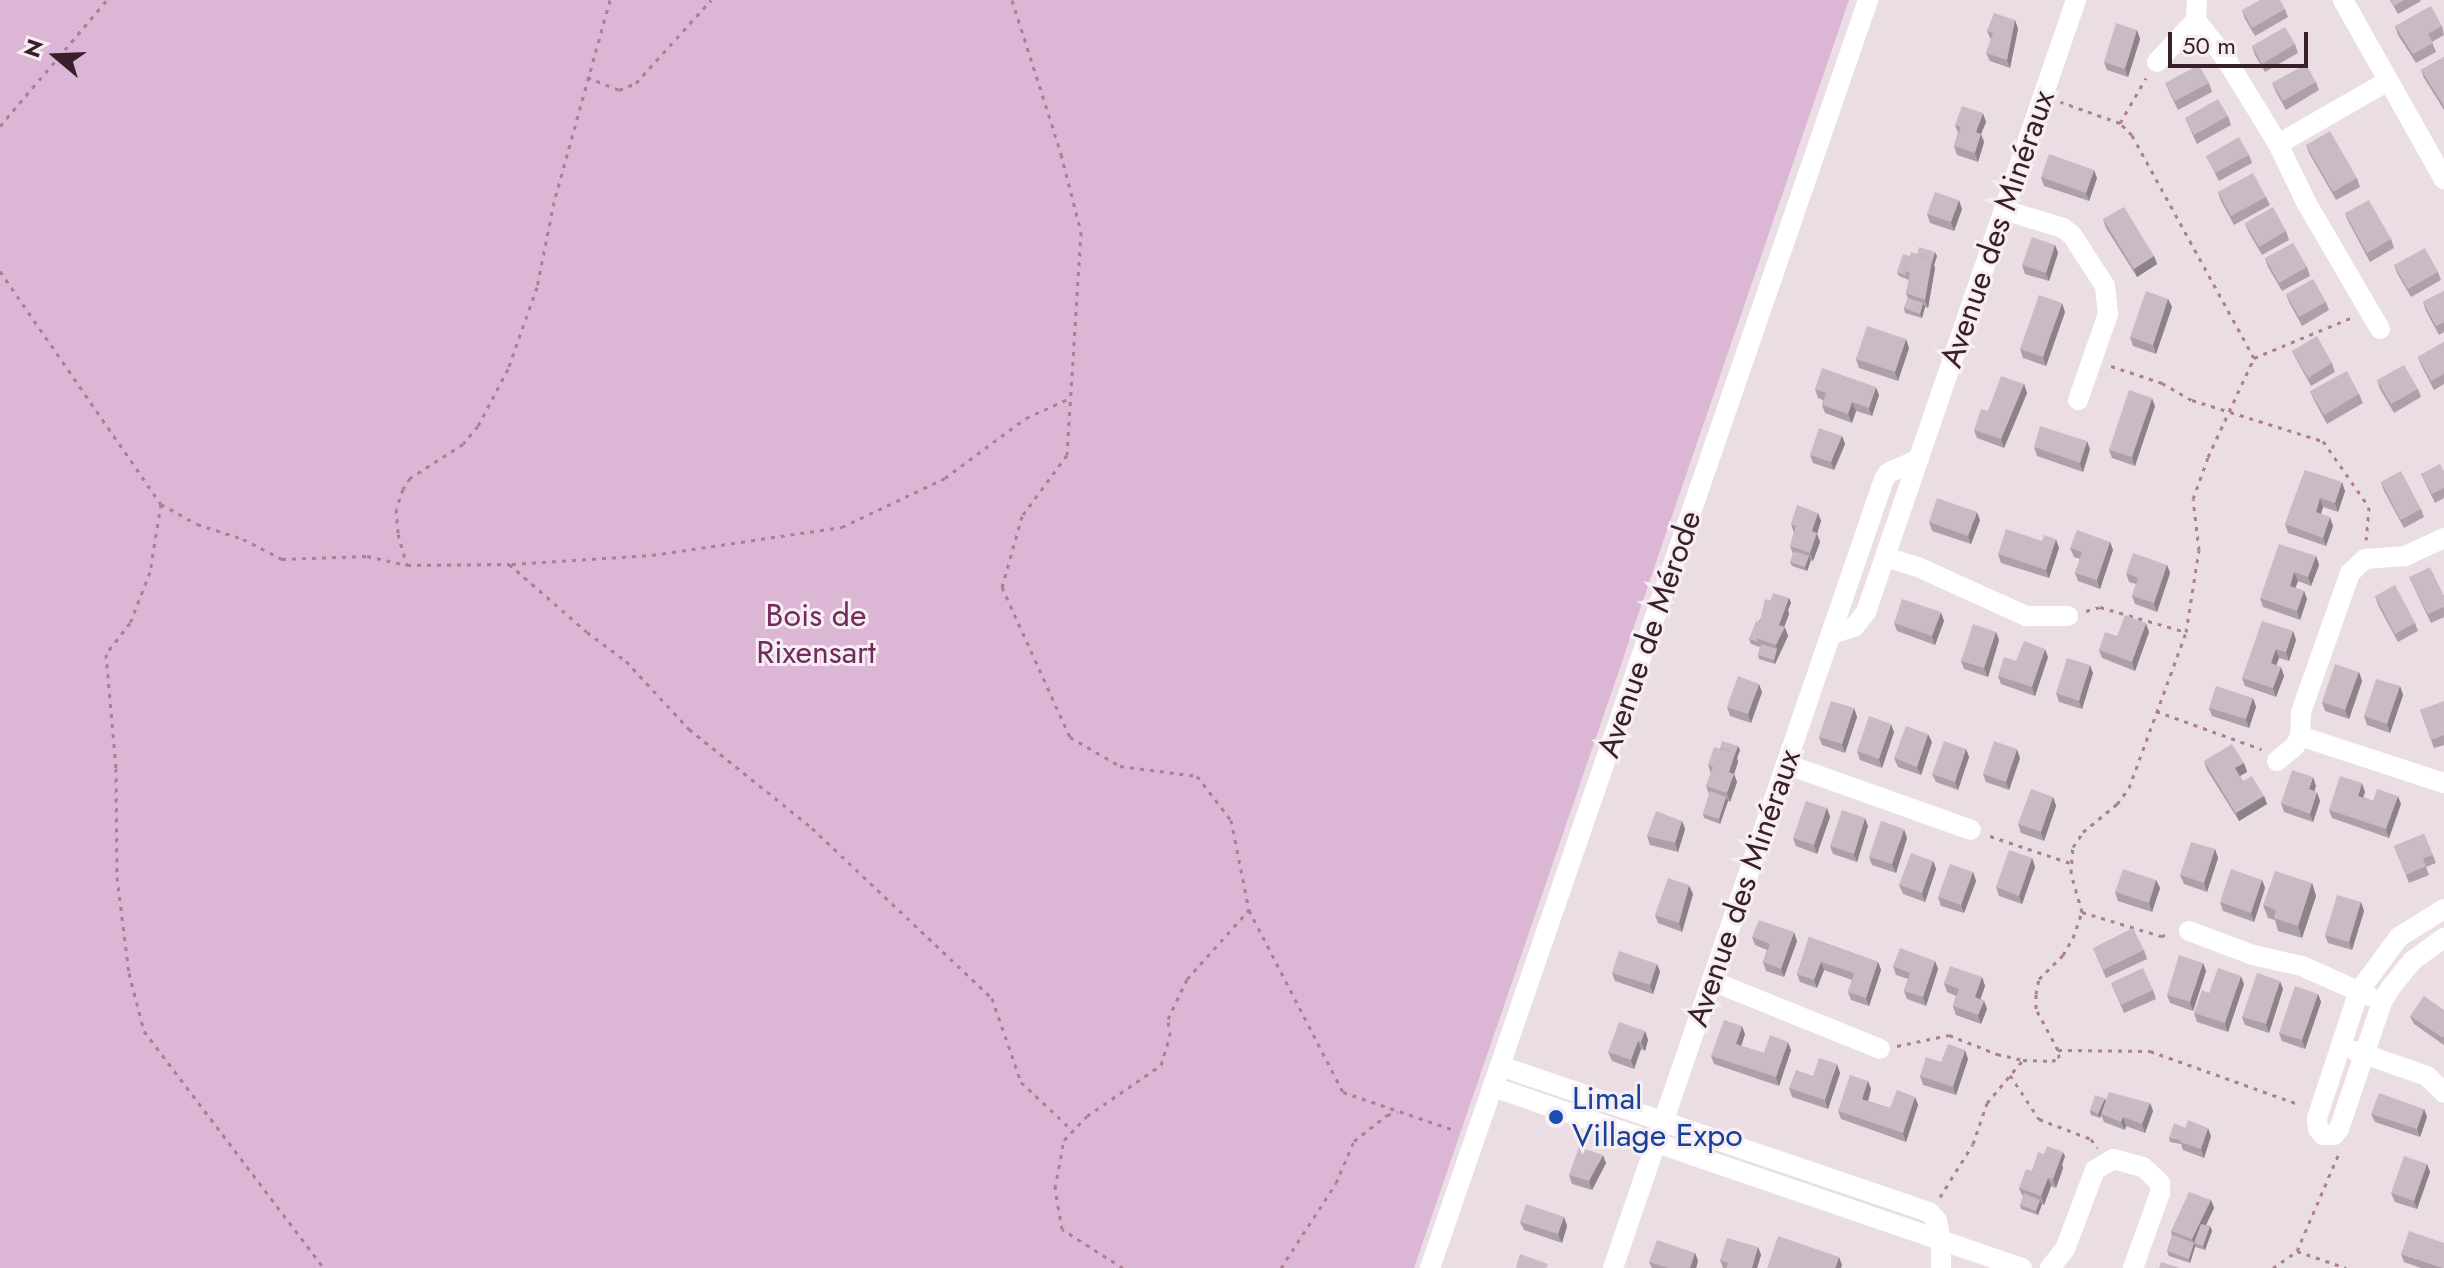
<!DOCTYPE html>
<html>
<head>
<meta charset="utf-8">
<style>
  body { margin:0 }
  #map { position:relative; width:2444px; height:1268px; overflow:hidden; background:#eadee4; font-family:Jost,sans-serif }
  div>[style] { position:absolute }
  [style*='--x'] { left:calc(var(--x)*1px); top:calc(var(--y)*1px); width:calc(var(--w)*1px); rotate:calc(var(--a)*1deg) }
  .green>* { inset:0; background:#dcb6d5 }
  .path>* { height:3px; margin-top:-1.5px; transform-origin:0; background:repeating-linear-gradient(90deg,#ae7e91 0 4px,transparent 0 10px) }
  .minor>* { height:20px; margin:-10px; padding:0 10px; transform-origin:10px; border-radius:10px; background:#fff }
  .wall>* { inset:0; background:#aea0a8 }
  .shaded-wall>* { inset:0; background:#8d8288 }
  .building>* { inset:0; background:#cabac3 }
  .dots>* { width:22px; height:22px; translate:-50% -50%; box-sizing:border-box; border:4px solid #f7eef3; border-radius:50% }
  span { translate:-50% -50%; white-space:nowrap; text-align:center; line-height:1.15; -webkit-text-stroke:6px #f7eef3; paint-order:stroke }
  .street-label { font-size:32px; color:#391f29 }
  .park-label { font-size:32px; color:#702a5b }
  .transit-label { font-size:32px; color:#164399 }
  .left { translate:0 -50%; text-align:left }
  .north { position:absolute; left:16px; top:16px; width:80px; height:80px; -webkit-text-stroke:6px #f7eef3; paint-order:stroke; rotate:289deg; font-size:22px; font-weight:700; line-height:32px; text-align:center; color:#391f29 }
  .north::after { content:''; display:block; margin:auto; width:28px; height:36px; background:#391f29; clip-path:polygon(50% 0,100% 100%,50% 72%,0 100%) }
  .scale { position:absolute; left:2168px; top:32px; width:140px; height:36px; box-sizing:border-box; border:4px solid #391f29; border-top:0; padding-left:10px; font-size:24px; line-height:28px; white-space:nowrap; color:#391f29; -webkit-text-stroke:6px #f7eef3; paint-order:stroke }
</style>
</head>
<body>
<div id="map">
  <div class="green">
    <div style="clip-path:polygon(0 0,1849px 0,1414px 1268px,0 1268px)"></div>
  </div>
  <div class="path">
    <div style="--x:610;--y:0;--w:210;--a:105.5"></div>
    <div style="--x:554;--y:202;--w:87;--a:101.3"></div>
    <div style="--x:537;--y:287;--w:87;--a:109.5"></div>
    <div style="--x:508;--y:369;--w:64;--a:117.8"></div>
    <div style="--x:478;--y:426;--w:23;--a:130"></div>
    <div style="--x:463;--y:444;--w:63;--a:147.3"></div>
    <div style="--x:410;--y:478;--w:13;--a:122"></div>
    <div style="--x:403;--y:489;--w:21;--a:109"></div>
    <div style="--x:396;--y:509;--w:25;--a:85"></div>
    <div style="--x:398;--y:534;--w:32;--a:74"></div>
    <div style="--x:407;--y:565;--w:102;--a:-0.6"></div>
    <div style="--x:509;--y:564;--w:103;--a:41.1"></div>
    <div style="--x:587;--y:632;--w:49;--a:36.6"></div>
    <div style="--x:626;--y:661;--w:93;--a:47.2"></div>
    <div style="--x:689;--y:729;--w:158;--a:38.8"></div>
    <div style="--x:812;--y:828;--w:248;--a:43.4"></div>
    <div style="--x:992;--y:998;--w:89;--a:71"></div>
    <div style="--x:1021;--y:1082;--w:71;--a:43.3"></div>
    <div style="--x:1012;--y:0;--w:162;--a:72.3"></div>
    <div style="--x:1061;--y:154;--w:81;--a:75.6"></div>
    <div style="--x:1081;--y:232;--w:223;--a:93.6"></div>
    <div style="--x:1067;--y:455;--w:76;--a:126.4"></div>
    <div style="--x:1022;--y:516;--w:74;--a:105.7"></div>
    <div style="--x:1002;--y:587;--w:165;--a:65.6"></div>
    <div style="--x:1070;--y:737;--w:58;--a:30.1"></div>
    <div style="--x:1120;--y:766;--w:78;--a:7.4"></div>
    <div style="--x:1197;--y:776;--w:56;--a:52.3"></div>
    <div style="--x:1231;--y:820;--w:92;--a:78.7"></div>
    <div style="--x:1249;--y:910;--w:205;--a:62.7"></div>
    <div style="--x:1343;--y:1092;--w:120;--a:18.9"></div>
    <div style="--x:587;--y:77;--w:35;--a:22"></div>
    <div style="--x:619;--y:90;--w:18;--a:-22"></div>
    <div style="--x:636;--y:83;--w:112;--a:-47.9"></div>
    <div style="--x:2120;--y:123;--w:52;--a:-60"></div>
    <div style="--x:0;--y:126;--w:165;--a:-49.7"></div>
    <div style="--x:0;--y:271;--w:283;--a:55.4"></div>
    <div style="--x:161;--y:504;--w:69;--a:99.2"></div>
    <div style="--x:150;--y:572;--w:55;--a:111.4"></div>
    <div style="--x:130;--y:623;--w:39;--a:128"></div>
    <div style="--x:106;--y:654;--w:114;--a:85"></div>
    <div style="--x:116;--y:768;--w:109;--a:89.5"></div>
    <div style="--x:117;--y:877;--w:97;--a:82.9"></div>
    <div style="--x:129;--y:973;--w:60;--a:75.5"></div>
    <div style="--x:144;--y:1031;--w:298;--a:52.8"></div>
    <div style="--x:2254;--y:358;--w:104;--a:-22.6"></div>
    <div style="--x:2111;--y:366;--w:54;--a:18.4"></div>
    <div style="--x:2162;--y:383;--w:34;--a:30"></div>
    <div style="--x:2192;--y:400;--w:137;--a:17.4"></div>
    <div style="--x:2323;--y:441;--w:80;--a:55.1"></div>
    <div style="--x:2369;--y:507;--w:33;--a:95"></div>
    <div style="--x:161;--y:504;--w:41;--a:29.1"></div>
    <div style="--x:197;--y:524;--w:48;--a:18.1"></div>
    <div style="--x:243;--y:539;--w:44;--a:27.1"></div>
    <div style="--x:282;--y:559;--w:85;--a:-2"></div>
    <div style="--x:367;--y:556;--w:41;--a:12.7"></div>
    <div style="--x:512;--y:564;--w:140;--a:-3.7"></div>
    <div style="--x:652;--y:555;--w:192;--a:-8.4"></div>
    <div style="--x:842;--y:527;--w:114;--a:-25.4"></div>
    <div style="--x:945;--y:478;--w:101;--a:-36.5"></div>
    <div style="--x:1026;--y:418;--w:48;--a:-24.4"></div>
    <div style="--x:2086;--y:611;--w:15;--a:-16"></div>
    <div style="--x:2100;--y:607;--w:90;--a:16.2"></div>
    <div style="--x:2156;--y:711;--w:112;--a:19.9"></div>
    <div style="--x:1990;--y:836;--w:84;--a:18.6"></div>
    <div style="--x:2082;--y:912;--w:83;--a:16.9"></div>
    <div style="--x:2161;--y:936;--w:10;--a:-11"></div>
    <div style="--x:1897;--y:1046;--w:53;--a:-11.9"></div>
    <div style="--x:1949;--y:1035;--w:52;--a:21.6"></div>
    <div style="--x:1997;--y:1054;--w:27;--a:13"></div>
    <div style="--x:2058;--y:1050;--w:47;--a:-118.2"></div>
    <div style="--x:2036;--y:1009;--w:15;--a:-90"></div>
    <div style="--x:2036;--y:994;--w:15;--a:-79"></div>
    <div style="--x:2039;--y:979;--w:34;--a:-45"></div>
    <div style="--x:2063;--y:955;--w:20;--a:-60"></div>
    <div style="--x:2073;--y:938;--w:28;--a:-71"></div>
    <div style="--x:2082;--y:912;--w:41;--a:-105.8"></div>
    <div style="--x:2071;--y:873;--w:26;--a:-86"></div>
    <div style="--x:2073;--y:847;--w:18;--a:-56"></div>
    <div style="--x:2083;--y:832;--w:44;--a:-39.5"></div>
    <div style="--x:2117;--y:804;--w:20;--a:-53"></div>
    <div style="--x:2129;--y:788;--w:166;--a:-69.9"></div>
    <div style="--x:2186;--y:632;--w:83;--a:-81"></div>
    <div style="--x:2199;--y:550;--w:51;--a:-96.7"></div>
    <div style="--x:2193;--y:499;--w:45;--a:-70.3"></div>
    <div style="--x:2208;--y:457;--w:109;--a:-65.1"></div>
    <div style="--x:2254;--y:358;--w:254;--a:-118.7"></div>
    <div style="--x:2132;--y:135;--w:17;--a:-135"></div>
    <div style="--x:2120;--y:123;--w:63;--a:-160.4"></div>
    <div style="--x:2010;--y:1075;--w:53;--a:56.6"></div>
    <div style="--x:2039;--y:1119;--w:56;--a:21"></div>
    <div style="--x:2091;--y:1139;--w:11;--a:56"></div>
    <div style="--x:1940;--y:1197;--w:62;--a:-58.1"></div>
    <div style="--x:1973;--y:1144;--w:43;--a:-71.1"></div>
    <div style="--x:1987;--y:1103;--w:56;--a:-50.1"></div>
    <div style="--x:2023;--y:1060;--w:29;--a:2"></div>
    <div style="--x:2052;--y:1061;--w:8;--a:-23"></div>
    <div style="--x:2059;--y:1058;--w:8;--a:-97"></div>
    <div style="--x:2058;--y:1050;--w:92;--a:0.6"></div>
    <div style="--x:2150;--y:1051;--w:160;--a:19.7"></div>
    <div style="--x:2297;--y:1251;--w:52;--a:19.1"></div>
    <div style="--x:1123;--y:1268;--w:72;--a:-147.4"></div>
    <div style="--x:1062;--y:1229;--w:42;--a:-99.7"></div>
    <div style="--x:1055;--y:1188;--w:49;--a:-79.4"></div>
    <div style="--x:1064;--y:1140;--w:33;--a:-46"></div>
    <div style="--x:1087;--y:1116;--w:90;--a:-34.6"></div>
    <div style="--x:1161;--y:1065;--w:30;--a:-73"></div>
    <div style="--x:1170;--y:1036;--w:17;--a:-97"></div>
    <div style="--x:1168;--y:1019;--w:44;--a:-64.6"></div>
    <div style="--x:1187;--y:979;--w:93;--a:-48.1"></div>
    <div style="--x:1281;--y:1268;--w:101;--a:-57.1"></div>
    <div style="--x:1336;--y:1183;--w:46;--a:-66.8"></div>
    <div style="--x:1354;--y:1141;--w:42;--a:-38.2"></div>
    <div style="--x:1387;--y:1115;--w:11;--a:-15"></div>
    <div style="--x:2273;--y:1268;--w:29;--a:-35"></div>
    <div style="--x:2297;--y:1251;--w:107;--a:-66.8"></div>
  </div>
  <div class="minor">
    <div style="--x:2197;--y:0;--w:20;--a:93"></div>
    <div style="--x:2196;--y:20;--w:49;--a:52.4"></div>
    <div style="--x:2226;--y:59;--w:100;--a:58.5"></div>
    <div style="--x:2278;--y:144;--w:64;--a:64.2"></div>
    <div style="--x:2306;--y:202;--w:147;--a:59.8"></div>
    <div style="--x:2343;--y:0;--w:206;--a:60.6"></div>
    <div style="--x:2157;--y:62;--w:57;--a:-47.1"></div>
    <div style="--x:2278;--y:144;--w:127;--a:-29.8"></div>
    <div style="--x:2004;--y:210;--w:62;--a:17"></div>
    <div style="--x:2063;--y:228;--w:11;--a:38"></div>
    <div style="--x:2072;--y:235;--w:61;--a:57.1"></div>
    <div style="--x:2105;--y:286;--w:28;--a:84"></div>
    <div style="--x:2108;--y:314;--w:91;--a:109.2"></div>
    <div style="--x:2444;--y:538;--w:43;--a:155.2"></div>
    <div style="--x:2405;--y:556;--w:40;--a:175.7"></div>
    <div style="--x:2365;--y:559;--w:21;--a:137"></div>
    <div style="--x:2350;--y:573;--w:147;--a:109.4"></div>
    <div style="--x:2301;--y:712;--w:24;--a:92"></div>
    <div style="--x:2300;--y:736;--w:151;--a:18.1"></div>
    <div style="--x:1885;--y:557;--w:34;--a:17"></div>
    <div style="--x:1918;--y:567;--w:119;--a:24.4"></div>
    <div style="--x:2026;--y:616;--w:42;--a:0"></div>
    <div style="--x:1831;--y:634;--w:24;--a:-17"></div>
    <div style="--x:1854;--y:627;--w:19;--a:-51"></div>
    <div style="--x:1866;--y:612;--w:647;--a:-71.06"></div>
    <div style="--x:2277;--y:761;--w:23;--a:-40"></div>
    <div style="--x:2295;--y:746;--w:11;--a:-63"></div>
    <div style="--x:1786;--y:764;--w:196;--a:19.6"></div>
    <div style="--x:2444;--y:909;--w:53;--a:148.1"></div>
    <div style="--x:2399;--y:937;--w:67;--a:126.5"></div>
    <div style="--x:2359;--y:991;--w:134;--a:108.3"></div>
    <div style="--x:2317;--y:1118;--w:11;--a:85"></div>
    <div style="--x:2318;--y:1129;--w:8;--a:50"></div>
    <div style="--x:2323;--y:1135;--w:11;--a:0"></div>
    <div style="--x:2334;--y:1135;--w:8;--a:-50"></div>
    <div style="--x:2339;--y:1129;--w:134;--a:-71.3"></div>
    <div style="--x:2382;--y:1002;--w:17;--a:-59"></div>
    <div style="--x:2391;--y:987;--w:33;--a:-51"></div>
    <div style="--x:2412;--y:961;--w:39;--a:-36"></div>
    <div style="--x:2189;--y:931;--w:68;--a:20.6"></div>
    <div style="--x:2253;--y:955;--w:50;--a:12.7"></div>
    <div style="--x:2302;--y:966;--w:73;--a:24.1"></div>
    <div style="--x:1712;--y:981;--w:181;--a:22"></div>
    <div style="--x:2355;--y:1051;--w:76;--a:19.1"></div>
    <div style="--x:2427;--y:1076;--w:24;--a:45"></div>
    <div style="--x:1500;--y:1066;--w:453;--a:18.8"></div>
    <div style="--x:1929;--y:1212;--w:12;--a:48"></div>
    <div style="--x:1937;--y:1221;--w:20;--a:79"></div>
    <div style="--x:1941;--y:1241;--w:27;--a:90"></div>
    <div style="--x:1493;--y:1087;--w:559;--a:18.89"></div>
    <div style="--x:1430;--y:1268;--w:1342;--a:-70.94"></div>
    <div style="--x:1613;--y:1268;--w:834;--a:-71.04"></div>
    <div style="--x:1884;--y:479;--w:7;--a:-56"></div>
    <div style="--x:1888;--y:473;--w:34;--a:-24"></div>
    <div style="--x:2050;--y:1268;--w:24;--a:-52"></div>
    <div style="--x:2065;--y:1249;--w:85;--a:-69.2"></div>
    <div style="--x:2095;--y:1170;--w:21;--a:-31"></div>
    <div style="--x:2113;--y:1159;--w:31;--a:15"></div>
    <div style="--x:2143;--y:1167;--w:23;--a:43"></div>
    <div style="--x:2160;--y:1183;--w:10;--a:90"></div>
    <div style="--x:2160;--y:1193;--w:80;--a:109.8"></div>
  </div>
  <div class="wall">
    <div style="clip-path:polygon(2390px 0,2420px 0,2421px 1px,2398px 14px)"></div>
    <div style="clip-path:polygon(2285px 9px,2288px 17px,2255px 36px,2245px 19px,2242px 10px)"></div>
    <div style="clip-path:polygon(2015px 20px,2018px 29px,2010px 68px,1990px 61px,1986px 53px,1991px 40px,1987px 31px)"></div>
    <div style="clip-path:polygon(2395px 26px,2442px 26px,2444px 35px,2432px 42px,2436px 52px,2416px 63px,2398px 35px)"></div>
    <div style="clip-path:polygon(2137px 30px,2140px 39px,2128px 77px,2107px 70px,2104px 62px)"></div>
    <div style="clip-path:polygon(2295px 44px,2298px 53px,2265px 72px,2255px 55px,2252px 46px)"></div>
    <div style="clip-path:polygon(2444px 57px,2444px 110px,2424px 78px,2421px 70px)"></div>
    <div style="clip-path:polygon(2316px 82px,2319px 90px,2286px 110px,2276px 92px,2272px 83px)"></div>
    <div style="clip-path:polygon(2165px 83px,2209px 83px,2212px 92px,2178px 110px)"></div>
    <div style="clip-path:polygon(2228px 116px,2231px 125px,2197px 144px,2185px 118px)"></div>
    <div style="clip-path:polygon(1986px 122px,1981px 134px,1984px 142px,1978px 162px,1957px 155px,1954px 146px,1958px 133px,1955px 125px)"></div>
    <div style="clip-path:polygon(2306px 145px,2357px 178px,2360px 187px,2336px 200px,2309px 153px)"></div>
    <div style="clip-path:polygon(2249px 155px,2252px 163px,2219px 181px,2206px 156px)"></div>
    <div style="clip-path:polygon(2041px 177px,2097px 178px,2089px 201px,2044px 186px)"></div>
    <div style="clip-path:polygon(2218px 192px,2266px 197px,2270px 205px,2234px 225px,2221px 201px)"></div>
    <div style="clip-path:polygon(1962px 209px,1954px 231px,1930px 223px,1927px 214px)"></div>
    <div style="clip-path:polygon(2345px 213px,2391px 239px,2394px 248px,2370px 262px,2348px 221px)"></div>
    <div style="clip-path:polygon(2103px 219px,2154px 256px,2157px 264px,2137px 277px,2106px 228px)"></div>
    <div style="clip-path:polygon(2245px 223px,2286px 231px,2289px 240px,2262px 255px,2248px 231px)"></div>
    <div style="clip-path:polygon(2055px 245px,2058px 253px,2049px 281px,2025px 274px,2022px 265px)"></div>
    <div style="clip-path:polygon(1917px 254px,1937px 256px,1934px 265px,1935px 268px,1928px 308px,1925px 307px,1922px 318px,1905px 313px,1904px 308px,1908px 298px,1906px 293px,1909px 280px,1899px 276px,1897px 272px,1910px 256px)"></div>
    <div style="clip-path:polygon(2265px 258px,2307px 267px,2310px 276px,2282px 291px,2268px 267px)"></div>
    <div style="clip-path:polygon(2394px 265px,2438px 272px,2441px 280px,2411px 297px,2397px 273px)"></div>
    <div style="clip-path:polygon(2444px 291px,2444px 332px,2439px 335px,2426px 311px,2423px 302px)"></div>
    <div style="clip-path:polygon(2286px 294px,2326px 302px,2329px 310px,2302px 326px,2289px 302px)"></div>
    <div style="clip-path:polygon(2168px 299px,2172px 307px,2156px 354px,2133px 346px,2130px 337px)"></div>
    <div style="clip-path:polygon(2065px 312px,2046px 366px,2023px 358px,2020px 349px)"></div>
    <div style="clip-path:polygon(2444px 342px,2444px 384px,2434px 390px,2421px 365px,2418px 357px)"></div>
    <div style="clip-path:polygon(1909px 348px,1898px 381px,1859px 368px,1856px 359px)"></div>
    <div style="clip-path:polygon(2292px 351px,2332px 363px,2335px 372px,2311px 386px,2296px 359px)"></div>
    <div style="clip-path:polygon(2377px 380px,2418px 389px,2421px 397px,2394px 413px,2380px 389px)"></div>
    <div style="clip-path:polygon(2024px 384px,2027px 393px,2004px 448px,1977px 438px,1974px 430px,1988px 411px)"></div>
    <div style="clip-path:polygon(1815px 389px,1879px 395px,1872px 416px,1856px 411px,1852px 423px,1825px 413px,1822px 405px,1823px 400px,1818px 398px)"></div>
    <div style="clip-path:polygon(2310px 391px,2359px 394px,2363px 403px,2327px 424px,2314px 400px)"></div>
    <div style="clip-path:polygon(2155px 406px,2135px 466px,2112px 458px,2109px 450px)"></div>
    <div style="clip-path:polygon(1842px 436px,1845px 444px,1834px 470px,1813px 463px,1810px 455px)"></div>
    <div style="clip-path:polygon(2034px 447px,2090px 449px,2083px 472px,2037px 456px)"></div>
    <div style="clip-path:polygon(2305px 470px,2345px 491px,2338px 512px,2323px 507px,2321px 514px,2333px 526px,2326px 546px,2288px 533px,2285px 524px)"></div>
    <div style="clip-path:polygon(2444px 471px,2444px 498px,2435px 503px,2421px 474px)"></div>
    <div style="clip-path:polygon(2381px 482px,2421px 509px,2424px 517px,2404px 528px,2384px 491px)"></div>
    <div style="clip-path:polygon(1818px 513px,1821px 521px,1817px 534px,1820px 542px,1813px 561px,1811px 560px,1807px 571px,1792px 566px,1790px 562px,1793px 554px,1790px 546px,1794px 533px,1791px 524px)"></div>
    <div style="clip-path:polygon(1980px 520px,1971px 544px,1932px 531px,1929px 522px)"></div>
    <div style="clip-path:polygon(2042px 541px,2059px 548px,2049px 578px,2001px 563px,1998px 554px)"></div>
    <div style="clip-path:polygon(2110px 542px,2113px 550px,2100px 589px,2078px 581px,2075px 573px,2080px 559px,2074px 557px,2070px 548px)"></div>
    <div style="clip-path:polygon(2316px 556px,2319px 565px,2311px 586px,2298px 581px,2295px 588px,2304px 591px,2307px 599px,2300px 620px,2263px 607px,2260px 598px)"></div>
    <div style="clip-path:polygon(2167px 565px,2170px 573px,2157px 612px,2135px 604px,2132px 596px,2136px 584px,2129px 582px,2126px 573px)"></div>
    <div style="clip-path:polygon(2409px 577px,2444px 596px,2444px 617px,2431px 623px)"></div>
    <div style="clip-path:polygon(2375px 596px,2415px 623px,2418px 631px,2398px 642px,2378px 605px)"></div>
    <div style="clip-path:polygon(1789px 598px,1791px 603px,1788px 610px,1789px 614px,1784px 627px,1788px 636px,1775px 664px,1759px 659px,1758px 655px,1760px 647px,1751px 644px,1749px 639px,1770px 601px)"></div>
    <div style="clip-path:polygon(1944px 621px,1935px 645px,1897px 631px,1894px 623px)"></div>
    <div style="clip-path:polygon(2293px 631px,2296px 640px,2289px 661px,2279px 658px,2276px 665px,2281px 667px,2284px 676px,2276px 697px,2245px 686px,2242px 678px)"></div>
    <div style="clip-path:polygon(1996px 632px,1999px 640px,1988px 677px,1964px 669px,1961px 661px)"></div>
    <div style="clip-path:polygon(2149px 632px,2135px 671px,2102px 658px,2099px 650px,2117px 636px)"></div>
    <div style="clip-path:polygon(2048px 657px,2035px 696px,2001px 684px,1998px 676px,2016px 661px)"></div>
    <div style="clip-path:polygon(2359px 672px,2362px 681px,2349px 719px,2325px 711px,2322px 702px)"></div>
    <div style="clip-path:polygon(2093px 673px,2082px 709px,2059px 702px,2056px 693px)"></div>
    <div style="clip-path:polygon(2400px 686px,2403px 695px,2390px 733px,2367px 725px,2364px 716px)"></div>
    <div style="clip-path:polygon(1762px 692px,1751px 723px,1730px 716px,1727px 707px)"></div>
    <div style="clip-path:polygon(2253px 698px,2256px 707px,2249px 728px,2212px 716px,2209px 708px)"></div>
    <div style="clip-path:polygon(2444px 702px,2444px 745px,2434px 748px,2420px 710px)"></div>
    <div style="clip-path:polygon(1854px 708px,1857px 717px,1845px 753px,1822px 745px,1819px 737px)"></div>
    <div style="clip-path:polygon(1894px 732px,1882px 768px,1860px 760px,1857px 751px)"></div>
    <div style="clip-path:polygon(1932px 742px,1921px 775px,1898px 767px,1894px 758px)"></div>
    <div style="clip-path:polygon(1738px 746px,1740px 750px,1737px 758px,1738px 762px,1734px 774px,1737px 782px,1730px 802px,1728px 801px,1720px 824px,1704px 818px,1703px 814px,1709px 794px,1706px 786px,1711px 774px,1708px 765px,1720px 748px)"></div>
    <div style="clip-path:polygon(1966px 749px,1969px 757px,1958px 790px,1936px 782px,1932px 774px)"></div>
    <div style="clip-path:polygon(2020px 758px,2009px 790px,1986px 782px,1983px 774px)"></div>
    <div style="clip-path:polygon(2204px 761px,2244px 763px,2247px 772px,2240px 776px,2243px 781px,2264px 796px,2267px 804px,2239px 821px,2207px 770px)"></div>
    <div style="clip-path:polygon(2316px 786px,2314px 791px,2320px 801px,2313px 822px,2284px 812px,2281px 803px)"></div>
    <div style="clip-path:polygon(2365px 792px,2363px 797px,2373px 801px,2401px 804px,2389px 838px,2332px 818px,2329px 810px)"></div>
    <div style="clip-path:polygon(2053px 797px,2056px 806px,2044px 841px,2021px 833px,2018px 824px)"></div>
    <div style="clip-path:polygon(1827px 808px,1830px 817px,1817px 854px,1796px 846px,1793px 838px)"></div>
    <div style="clip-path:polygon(1682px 821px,1685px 829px,1678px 852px,1650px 845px,1647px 836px)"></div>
    <div style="clip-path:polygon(1868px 826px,1857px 862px,1833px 854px,1830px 846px)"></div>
    <div style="clip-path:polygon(2424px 834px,2436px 863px,2426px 867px,2429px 875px,2409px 883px,2394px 846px)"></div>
    <div style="clip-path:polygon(1907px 838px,1896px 873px,1872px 865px,1869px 857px)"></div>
    <div style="clip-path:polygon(2215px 849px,2218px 858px,2207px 892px,2184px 884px,2180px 875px)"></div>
    <div style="clip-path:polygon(2032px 858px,2035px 867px,2022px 904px,1999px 896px,1996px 887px)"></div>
    <div style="clip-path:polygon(1933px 861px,1936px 869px,1925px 902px,1903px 894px,1899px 885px)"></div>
    <div style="clip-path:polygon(1973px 872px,1976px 881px,1964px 913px,1941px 906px,1938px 897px)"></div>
    <div style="clip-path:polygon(2156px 880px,2160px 888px,2152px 912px,2118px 901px,2115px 892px)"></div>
    <div style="clip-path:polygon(2262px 880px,2265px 888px,2254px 922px,2223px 911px,2220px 902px)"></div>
    <div style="clip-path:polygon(2312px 883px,2316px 896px,2302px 938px,2278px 931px,2275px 920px,2268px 918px,2263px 905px)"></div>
    <div style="clip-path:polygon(1693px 894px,1682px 932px,1658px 923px,1655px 915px)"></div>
    <div style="clip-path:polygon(2361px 902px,2364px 911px,2352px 950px,2328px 943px,2325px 935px)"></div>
    <div style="clip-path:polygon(1752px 937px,1797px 941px,1784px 977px,1766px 971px,1763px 962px,1767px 950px,1755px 945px)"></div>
    <div style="clip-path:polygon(1809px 937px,1878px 962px,1881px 970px,1869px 1006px,1851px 1000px,1848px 992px,1852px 980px,1824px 970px,1817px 988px,1800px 982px,1797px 974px)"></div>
    <div style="clip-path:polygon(2093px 948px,2144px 950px,2147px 959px,2106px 978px)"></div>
    <div style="clip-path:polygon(1935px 961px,1938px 969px,1926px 1006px,1907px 999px,1904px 991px,1908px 979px,1896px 975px,1893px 966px)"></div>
    <div style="clip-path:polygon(2203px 963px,2206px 971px,2193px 1011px,2170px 1003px,2167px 995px)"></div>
    <div style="clip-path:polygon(1657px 964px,1660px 972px,1653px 994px,1615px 981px,1612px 973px)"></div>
    <div style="clip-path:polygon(1982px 977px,1985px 986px,1980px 999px,1984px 1001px,1987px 1009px,1981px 1024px,1956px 1015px,1953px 1006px,1956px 996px,1947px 992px,1944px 983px)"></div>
    <div style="clip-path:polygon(2111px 983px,2153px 990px,2156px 999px,2124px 1013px)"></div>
    <div style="clip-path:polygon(2244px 984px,2228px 1032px,2197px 1022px,2194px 1013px,2209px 993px)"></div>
    <div style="clip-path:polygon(2283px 989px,2269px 1033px,2245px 1025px,2242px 1017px)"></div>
    <div style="clip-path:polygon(2318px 994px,2321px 1002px,2305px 1049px,2282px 1041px,2279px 1033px)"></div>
    <div style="clip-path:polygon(2444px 1010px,2444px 1045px,2414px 1024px,2410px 1016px)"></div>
    <div style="clip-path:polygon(1645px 1031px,1648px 1040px,1645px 1051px,1641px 1049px,1634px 1069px,1612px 1061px,1608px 1052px)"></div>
    <div style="clip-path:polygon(1745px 1034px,1741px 1046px,1764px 1053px,1791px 1050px,1779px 1086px,1714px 1064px,1711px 1056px)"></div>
    <div style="clip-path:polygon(1968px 1059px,1956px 1095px,1923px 1085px,1920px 1076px,1941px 1062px)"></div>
    <div style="clip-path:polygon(1840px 1073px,1828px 1109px,1792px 1097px,1789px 1088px,1813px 1076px)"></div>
    <div style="clip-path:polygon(1868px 1081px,1871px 1089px,1868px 1101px,1890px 1108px,1915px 1097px,1918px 1105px,1906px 1142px,1841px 1119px,1838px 1111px)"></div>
    <div style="clip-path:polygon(2106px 1101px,2150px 1103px,2153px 1111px,2145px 1133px,2126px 1126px,2125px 1130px,2104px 1122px,2101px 1115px,2100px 1118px,2091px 1115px,2090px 1110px)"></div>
    <div style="clip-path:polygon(2424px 1109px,2427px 1117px,2420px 1137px,2375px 1122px,2371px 1114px)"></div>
    <div style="clip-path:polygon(2185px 1128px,2211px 1136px,2204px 1158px,2183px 1150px,2181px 1144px,2170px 1142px,2169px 1138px)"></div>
    <div style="clip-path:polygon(2044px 1154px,2065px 1156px,2062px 1165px,2063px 1168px,2056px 1188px,2051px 1186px,2044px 1205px,2042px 1204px,2038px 1215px,2021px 1209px,2020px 1205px,2023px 1197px,2019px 1188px)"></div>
    <div style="clip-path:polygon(1606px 1163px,1592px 1190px,1572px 1184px,1569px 1175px)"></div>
    <div style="clip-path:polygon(2427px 1164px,2430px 1172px,2417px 1209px,2395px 1202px,2391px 1193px)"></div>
    <div style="clip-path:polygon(2211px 1200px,2214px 1208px,2206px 1225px,2210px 1226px,2212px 1231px,2205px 1250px,2195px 1247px,2190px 1263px,2169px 1256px,2167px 1251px,2172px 1236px,2171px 1231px)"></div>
    <div style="clip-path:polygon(1564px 1217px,1567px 1226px,1562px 1243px,1524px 1230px,1520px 1222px)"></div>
    <div style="clip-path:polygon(1758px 1247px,1761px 1255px,1757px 1268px,1723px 1268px,1720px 1260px)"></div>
    <div style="clip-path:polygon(1695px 1253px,1698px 1261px,1696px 1268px,1652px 1268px,1649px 1262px)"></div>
    <div style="clip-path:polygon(2401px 1254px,2444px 1268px,2421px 1268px,2404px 1262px)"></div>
  </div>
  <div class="shaded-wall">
    <div style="clip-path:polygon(2015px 20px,2018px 29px,2010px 68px,2007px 60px)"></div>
    <div style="clip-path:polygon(2137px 30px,2140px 39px,2128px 77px,2125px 69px)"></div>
    <div style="clip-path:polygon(1983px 113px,1986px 122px,1981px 134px,1984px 142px,1978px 162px,1975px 153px,1976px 132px)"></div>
    <div style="clip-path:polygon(2094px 170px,2097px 178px,2089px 201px,2086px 193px)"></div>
    <div style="clip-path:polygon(1959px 200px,1962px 209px,1954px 231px,1951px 222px)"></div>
    <div style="clip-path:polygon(2055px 245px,2058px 253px,2049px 281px,2046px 273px)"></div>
    <div style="clip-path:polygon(1935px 252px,1937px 256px,1934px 265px,1935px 268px,1928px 308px,1925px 300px,1932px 260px)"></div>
    <div style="clip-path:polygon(2154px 256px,2157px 264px,2137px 277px,2134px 269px)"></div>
    <div style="clip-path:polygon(2168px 299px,2172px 307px,2156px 354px,2153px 345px)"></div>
    <div style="clip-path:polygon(1923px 303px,1925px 307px,1922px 318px,1920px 314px)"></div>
    <div style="clip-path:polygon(2062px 303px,2065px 312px,2046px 366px,2043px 357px)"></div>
    <div style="clip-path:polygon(1906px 339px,1909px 348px,1898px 381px,1895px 372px)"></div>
    <div style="clip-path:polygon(2024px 384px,2027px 393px,2004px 448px,2001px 439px)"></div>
    <div style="clip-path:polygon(1876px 387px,1879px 395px,1872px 416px,1869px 408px)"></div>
    <div style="clip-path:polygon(2152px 398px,2155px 406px,2135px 466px,2132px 457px)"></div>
    <div style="clip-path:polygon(1852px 402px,1856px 411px,1852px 423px,1848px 414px)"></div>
    <div style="clip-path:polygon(1842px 436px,1845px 444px,1834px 470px,1831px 462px)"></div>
    <div style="clip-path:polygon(2087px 441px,2090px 449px,2083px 472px,2080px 463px)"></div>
    <div style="clip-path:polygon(2342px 482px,2345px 491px,2338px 512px,2335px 503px)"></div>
    <div style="clip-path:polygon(2320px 498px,2323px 507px,2319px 520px,2316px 512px)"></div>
    <div style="clip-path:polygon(1977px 512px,1980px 520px,1971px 544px,1968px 536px)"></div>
    <div style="clip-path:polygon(1818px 513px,1821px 521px,1817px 534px,1820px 542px,1813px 561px,1810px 553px,1812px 531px)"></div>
    <div style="clip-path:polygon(2330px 517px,2333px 526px,2326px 546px,2323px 538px)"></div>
    <div style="clip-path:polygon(2056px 539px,2059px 548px,2049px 578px,2046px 570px)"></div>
    <div style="clip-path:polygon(2110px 542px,2113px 550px,2100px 589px,2097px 580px)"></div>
    <div style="clip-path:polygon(1809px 556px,1811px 560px,1807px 571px,1805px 567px)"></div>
    <div style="clip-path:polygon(2316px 556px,2319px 565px,2311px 586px,2308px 577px)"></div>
    <div style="clip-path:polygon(2167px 565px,2170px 573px,2157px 612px,2154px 603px)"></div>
    <div style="clip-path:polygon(2294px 572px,2298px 581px,2293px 594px,2290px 586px)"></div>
    <div style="clip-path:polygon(2304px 591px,2307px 599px,2300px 620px,2297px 611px)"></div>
    <div style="clip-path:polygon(1789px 598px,1791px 603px,1788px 610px,1789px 614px,1783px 630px,1785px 627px,1788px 636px,1775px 664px,1774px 660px,1777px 649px,1776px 645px,1779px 625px)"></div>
    <div style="clip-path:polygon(1941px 612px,1944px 621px,1935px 645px,1932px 636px)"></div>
    <div style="clip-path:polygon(2146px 623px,2149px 632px,2135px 671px,2132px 662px)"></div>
    <div style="clip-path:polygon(2293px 631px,2296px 640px,2289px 661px,2286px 652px)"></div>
    <div style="clip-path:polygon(1996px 632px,1999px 640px,1988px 677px,1984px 668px)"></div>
    <div style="clip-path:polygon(2045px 649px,2048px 657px,2035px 696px,2032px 687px)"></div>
    <div style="clip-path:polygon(2276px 649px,2279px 658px,2274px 672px,2271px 663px)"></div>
    <div style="clip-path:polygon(2090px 665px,2093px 673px,2082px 709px,2079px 701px)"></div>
    <div style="clip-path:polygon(2281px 667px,2284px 676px,2276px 697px,2273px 688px)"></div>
    <div style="clip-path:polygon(2359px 672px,2362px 681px,2349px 719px,2345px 710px)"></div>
    <div style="clip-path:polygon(1759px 684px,1762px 692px,1751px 723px,1748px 714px)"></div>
    <div style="clip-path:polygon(2400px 686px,2403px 695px,2390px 733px,2387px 724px)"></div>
    <div style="clip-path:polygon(2253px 698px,2256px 707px,2249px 728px,2246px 719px)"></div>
    <div style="clip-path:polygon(1854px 708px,1857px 717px,1845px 753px,1842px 744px)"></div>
    <div style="clip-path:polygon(1891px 724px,1894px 732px,1882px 768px,1879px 759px)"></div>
    <div style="clip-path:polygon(1928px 734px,1932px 742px,1921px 775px,1917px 767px)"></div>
    <div style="clip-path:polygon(1738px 746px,1740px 750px,1737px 758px,1738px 762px,1734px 774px,1737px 782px,1730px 802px,1727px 793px,1729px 772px)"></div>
    <div style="clip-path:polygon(1966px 749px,1969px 757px,1958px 790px,1955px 782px)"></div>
    <div style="clip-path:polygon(2017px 749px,2020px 758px,2009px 790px,2006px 782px)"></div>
    <div style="clip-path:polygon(2244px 763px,2247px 772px,2238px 777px,2235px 768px)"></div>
    <div style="clip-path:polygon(2313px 777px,2316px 786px,2312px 798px,2309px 789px)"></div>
    <div style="clip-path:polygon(2362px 783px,2365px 792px,2361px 804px,2358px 796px)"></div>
    <div style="clip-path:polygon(2317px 792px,2320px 801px,2313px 822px,2310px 814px)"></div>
    <div style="clip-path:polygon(2264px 796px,2267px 804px,2239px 821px,2236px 813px)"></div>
    <div style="clip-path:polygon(2398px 796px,2401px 804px,2389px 838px,2386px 829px)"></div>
    <div style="clip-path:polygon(1726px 797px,1728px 801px,1720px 824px,1719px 819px)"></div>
    <div style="clip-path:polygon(2053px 797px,2056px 806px,2044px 841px,2041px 832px)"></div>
    <div style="clip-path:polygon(1827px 808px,1830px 817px,1817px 854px,1814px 845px)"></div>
    <div style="clip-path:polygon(1865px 818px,1868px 826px,1857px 862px,1854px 854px)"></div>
    <div style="clip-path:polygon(1682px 821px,1685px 829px,1678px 852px,1675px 843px)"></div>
    <div style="clip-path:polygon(1904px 829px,1907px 838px,1896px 873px,1892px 864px)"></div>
    <div style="clip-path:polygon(2215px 849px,2218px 858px,2207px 892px,2204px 883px)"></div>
    <div style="clip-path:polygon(2032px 858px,2035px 867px,2022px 904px,2019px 896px)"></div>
    <div style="clip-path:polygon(1933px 861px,1936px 869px,1925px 902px,1922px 893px)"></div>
    <div style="clip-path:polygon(1973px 872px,1976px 881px,1964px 913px,1961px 905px)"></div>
    <div style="clip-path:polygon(2156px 880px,2160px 888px,2152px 912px,2149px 903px)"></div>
    <div style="clip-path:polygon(2262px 880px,2265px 888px,2254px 922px,2251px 913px)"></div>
    <div style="clip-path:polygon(2312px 883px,2316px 896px,2302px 938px,2298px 926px)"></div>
    <div style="clip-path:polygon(1689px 885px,1693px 894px,1682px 932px,1679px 923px)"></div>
    <div style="clip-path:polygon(2361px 902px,2364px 911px,2352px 950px,2349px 942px)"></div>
    <div style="clip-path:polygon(1794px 932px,1797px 941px,1784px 977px,1781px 969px)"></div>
    <div style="clip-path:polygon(1935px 961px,1938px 969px,1926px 1006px,1923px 997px)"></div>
    <div style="clip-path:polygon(1821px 962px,1824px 970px,1817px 988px,1814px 980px)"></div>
    <div style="clip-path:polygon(1878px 962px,1881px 970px,1869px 1006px,1866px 998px)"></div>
    <div style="clip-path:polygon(2203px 963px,2206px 971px,2193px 1011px,2190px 1002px)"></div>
    <div style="clip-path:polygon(1657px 964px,1660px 972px,1653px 994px,1650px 985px)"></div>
    <div style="clip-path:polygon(2241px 976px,2244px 984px,2228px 1032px,2225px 1023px)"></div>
    <div style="clip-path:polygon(1982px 977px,1985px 986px,1978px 1006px,1975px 997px)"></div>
    <div style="clip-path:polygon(2280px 981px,2283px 989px,2269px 1033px,2266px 1024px)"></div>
    <div style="clip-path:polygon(2318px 994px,2321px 1002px,2305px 1049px,2302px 1040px)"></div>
    <div style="clip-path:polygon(1984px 1001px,1987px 1009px,1981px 1024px,1978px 1015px)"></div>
    <div style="clip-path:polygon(1742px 1026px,1745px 1034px,1739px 1053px,1736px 1044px)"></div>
    <div style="clip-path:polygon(1645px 1031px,1648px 1040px,1645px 1051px,1641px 1042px)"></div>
    <div style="clip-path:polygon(1638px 1041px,1641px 1049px,1634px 1069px,1631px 1060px)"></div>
    <div style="clip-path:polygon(1788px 1042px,1791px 1050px,1779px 1086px,1776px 1077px)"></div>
    <div style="clip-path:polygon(1965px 1050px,1968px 1059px,1956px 1095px,1953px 1087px)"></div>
    <div style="clip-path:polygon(1837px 1064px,1840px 1073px,1828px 1109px,1825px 1100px)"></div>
    <div style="clip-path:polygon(1868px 1081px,1871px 1089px,1866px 1108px,1862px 1099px)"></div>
    <div style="clip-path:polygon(1915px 1097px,1918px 1105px,1906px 1142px,1903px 1133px)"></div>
    <div style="clip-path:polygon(2105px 1098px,2106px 1102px,2100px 1118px,2098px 1114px)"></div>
    <div style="clip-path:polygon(2150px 1103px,2153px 1111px,2145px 1133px,2142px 1124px)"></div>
    <div style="clip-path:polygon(2424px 1109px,2427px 1117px,2420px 1137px,2417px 1129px)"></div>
    <div style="clip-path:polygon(2123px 1117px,2126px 1126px,2125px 1130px,2121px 1122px)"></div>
    <div style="clip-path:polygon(2208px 1128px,2211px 1136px,2204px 1158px,2201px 1149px)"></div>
    <div style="clip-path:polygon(2063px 1152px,2065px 1156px,2062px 1165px,2063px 1168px,2056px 1188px,2053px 1179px)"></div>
    <div style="clip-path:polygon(1603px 1155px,1606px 1163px,1592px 1190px,1589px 1181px)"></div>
    <div style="clip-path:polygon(2427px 1164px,2430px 1172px,2417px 1209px,2414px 1201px)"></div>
    <div style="clip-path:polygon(2048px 1178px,2051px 1186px,2044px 1205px,2041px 1196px)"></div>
    <div style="clip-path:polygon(2040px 1200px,2042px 1204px,2038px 1215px,2036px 1211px)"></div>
    <div style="clip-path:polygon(2211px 1200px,2214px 1208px,2197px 1244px,2194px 1243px,2196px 1247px,2192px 1239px)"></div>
    <div style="clip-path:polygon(1564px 1217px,1567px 1226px,1562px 1243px,1558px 1234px)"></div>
    <div style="clip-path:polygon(2210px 1226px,2212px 1231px,2205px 1250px,2203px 1246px)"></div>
    <div style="clip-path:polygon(2194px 1243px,2195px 1247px,2190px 1263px,2189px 1259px)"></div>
    <div style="clip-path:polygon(1758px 1247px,1761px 1255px,1757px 1268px,1752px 1268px)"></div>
    <div style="clip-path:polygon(1695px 1253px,1698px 1261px,1696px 1268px,1690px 1268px)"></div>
    <div style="clip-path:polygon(1839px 1257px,1842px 1265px,1841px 1268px,1835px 1268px)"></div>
  </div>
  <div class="building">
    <div style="clip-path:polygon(2260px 0,2280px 0,2285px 9px,2252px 28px,2242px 10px)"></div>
    <div style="clip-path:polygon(2391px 0,2404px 0,2394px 6px)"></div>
    <div style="clip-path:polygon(2431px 6px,2442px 26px,2428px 34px,2433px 43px,2413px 54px,2395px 26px)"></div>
    <div style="clip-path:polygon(1994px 13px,2015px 20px,2007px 60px,1986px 53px,1993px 33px,1987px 31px)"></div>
    <div style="clip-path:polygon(2116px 23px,2137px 30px,2125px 69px,2104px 62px)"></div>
    <div style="clip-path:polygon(2285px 27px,2295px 44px,2262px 64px,2252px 46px)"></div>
    <div style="clip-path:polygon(2444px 57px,2444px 106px,2421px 70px)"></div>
    <div style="clip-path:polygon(2306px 64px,2316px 82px,2283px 101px,2272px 83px)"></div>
    <div style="clip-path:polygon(2199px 65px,2209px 83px,2175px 101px,2165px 83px)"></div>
    <div style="clip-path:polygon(2218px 99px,2228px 116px,2194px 135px,2185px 118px)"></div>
    <div style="clip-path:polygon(1962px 106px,1983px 113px,1976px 132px,1981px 134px,1975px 153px,1954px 146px,1961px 127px,1955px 125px)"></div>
    <div style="clip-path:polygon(2330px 131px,2357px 178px,2333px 192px,2306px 145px)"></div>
    <div style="clip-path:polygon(2239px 137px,2249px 155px,2215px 173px,2206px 156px)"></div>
    <div style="clip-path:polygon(2049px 154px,2094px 170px,2086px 193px,2041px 177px)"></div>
    <div style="clip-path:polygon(2253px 173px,2266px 197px,2231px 216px,2218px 192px)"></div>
    <div style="clip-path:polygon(1935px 192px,1959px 200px,1951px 222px,1927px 214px)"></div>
    <div style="clip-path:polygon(2369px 200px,2391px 239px,2367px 253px,2345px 213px)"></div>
    <div style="clip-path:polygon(2124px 207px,2154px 256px,2134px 269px,2103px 219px)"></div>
    <div style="clip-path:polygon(2273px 207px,2286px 231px,2259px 247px,2245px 223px)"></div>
    <div style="clip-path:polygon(2032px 237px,2055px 245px,2046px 273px,2022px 265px)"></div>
    <div style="clip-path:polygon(2293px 243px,2307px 267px,2279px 283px,2265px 258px)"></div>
    <div style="clip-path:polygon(1919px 247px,1935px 252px,1932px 263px,1932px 260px,1917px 254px)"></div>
    <div style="clip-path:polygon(2425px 248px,2438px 272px,2408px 289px,2394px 265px)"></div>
    <div style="clip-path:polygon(1911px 252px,1932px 260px,1925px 300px,1906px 293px,1910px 273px,1905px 271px)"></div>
    <div style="clip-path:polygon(1903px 254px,1910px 256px,1905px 271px,1906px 275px,1897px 272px)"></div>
    <div style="clip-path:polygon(2313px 279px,2326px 302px,2299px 317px,2286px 294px)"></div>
    <div style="clip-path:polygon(2146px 291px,2168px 299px,2153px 345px,2130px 337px)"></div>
    <div style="clip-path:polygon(2444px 291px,2444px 322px,2436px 326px,2423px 302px)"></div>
    <div style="clip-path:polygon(2039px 295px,2062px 303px,2043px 357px,2020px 349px)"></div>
    <div style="clip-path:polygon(1908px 298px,1923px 303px,1920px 314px,1904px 308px)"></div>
    <div style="clip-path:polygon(1867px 326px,1906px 339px,1895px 372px,1856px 359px)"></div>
    <div style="clip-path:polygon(2317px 336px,2332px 363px,2308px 378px,2292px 351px)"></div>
    <div style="clip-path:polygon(2444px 342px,2444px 374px,2431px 381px,2418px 357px)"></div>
    <div style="clip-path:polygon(2404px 365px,2418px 389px,2391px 404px,2377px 380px)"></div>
    <div style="clip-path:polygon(1822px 368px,1876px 387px,1869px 408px,1852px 402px,1848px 414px,1822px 405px,1826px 393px,1815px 389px)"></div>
    <div style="clip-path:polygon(2347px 371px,2359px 394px,2324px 415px,2310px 391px)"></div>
    <div style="clip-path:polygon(2001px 376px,2024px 384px,2001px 439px,1974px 430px,1981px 409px,1988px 411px)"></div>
    <div style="clip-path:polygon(2129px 390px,2152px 398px,2132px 457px,2109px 450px)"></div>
    <div style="clip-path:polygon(2040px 426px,2087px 441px,2080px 463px,2034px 447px)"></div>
    <div style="clip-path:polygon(1819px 428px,1842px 436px,1831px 462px,1810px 455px)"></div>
    <div style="clip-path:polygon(2440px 464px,2444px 471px,2444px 488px,2432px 494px,2421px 474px)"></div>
    <div style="clip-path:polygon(2305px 470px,2342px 482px,2335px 503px,2320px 498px,2316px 512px,2330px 517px,2323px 538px,2285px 524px)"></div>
    <div style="clip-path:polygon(2401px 471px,2421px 509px,2401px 520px,2381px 482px)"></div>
    <div style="clip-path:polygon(1937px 498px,1977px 512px,1968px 536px,1929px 522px)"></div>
    <div style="clip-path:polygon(1797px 505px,1818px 513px,1812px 531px,1817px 533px,1810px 553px,1790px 546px,1796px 526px,1791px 524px)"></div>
    <div style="clip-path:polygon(2006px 529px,2042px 541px,2044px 535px,2056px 539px,2046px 570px,1998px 554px)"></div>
    <div style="clip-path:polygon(2077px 530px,2110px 542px,2097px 580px,2075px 573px,2082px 552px,2070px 548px)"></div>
    <div style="clip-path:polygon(2279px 544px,2316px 556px,2308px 577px,2294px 572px,2290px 586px,2304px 591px,2297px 611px,2260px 598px)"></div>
    <div style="clip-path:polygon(1794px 551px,1809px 556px,1805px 567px,1790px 562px)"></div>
    <div style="clip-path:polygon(2133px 553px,2167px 565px,2154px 603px,2132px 596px,2138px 578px,2126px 573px)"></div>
    <div style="clip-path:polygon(2430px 567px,2444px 596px,2444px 607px,2428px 614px,2409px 577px)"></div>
    <div style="clip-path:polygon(2395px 585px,2415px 623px,2395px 634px,2375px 596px)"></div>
    <div style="clip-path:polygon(1773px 593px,1789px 598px,1786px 606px,1770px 601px)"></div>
    <div style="clip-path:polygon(1765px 599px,1786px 606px,1779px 625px,1785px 627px,1776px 645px,1756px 638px)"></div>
    <div style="clip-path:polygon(1902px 599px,1941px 612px,1932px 636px,1894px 623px)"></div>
    <div style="clip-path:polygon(2125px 615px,2146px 623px,2132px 662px,2099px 650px,2105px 632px,2117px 636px)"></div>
    <div style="clip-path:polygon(1756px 621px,1760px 622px,1756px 638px,1758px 642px,1749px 639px)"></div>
    <div style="clip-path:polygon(2262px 621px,2293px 631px,2286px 652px,2276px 649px,2273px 657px,2271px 663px,2281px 667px,2273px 688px,2242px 678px)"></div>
    <div style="clip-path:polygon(1973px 624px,1996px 632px,1984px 668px,1961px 661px)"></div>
    <div style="clip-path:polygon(2024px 641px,2045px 649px,2032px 687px,1998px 676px,2004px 657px,2016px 661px)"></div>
    <div style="clip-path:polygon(1761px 644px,1777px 649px,1774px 660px,1758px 655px)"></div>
    <div style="clip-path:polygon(2067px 658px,2090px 665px,2079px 701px,2056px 693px)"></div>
    <div style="clip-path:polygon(2335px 664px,2359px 672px,2345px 710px,2322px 702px)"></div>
    <div style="clip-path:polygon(1738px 676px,1759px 684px,1748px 714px,1727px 707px)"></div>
    <div style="clip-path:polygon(2376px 679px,2400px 686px,2387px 724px,2364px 716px)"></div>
    <div style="clip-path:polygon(2216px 686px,2253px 698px,2246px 719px,2209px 708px)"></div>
    <div style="clip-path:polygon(1831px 701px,1854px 708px,1842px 744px,1819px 737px)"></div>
    <div style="clip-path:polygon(2444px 701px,2444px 735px,2431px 740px,2420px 710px)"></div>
    <div style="clip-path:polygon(1869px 716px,1891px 724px,1879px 759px,1857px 751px)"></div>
    <div style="clip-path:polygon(1906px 726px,1928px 734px,1917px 767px,1894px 758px)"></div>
    <div style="clip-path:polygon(1722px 741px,1738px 746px,1734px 757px,1735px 753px,1720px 748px)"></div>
    <div style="clip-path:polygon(1944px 741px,1966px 749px,1955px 782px,1932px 774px)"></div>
    <div style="clip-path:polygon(1994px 741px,2017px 749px,2006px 782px,1983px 774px)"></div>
    <div style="clip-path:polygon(2232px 744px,2244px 763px,2235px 768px,2239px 775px,2243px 781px,2252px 776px,2264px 796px,2236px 813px,2204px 761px)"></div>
    <div style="clip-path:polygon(1714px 747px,1735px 753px,1729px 772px,1734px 774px,1727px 793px,1706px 786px,1713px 767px,1708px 765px)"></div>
    <div style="clip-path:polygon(2292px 770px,2313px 777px,2309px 789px,2317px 792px,2310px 814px,2281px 803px)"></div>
    <div style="clip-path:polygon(2340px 776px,2362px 783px,2358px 796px,2373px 801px,2377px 789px,2398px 796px,2386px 829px,2329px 810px)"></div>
    <div style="clip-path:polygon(2031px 789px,2053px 797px,2041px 832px,2018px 824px)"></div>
    <div style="clip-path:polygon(1710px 791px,1726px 797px,1719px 819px,1703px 814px)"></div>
    <div style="clip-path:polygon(1806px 801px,1827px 808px,1814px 845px,1793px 838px)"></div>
    <div style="clip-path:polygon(1842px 810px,1865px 818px,1854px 854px,1830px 846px)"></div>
    <div style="clip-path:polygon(1656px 811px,1682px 821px,1675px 843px,1647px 836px)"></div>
    <div style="clip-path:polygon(1881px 821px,1904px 829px,1892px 864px,1869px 857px)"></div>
    <div style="clip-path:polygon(2424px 834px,2433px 855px,2423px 858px,2426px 866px,2406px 875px,2394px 846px)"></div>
    <div style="clip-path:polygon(2191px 842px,2215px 849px,2204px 883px,2180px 875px)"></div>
    <div style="clip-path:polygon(2009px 850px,2032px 858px,2019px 896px,1996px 887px)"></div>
    <div style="clip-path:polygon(1911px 853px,1933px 861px,1922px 893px,1899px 885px)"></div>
    <div style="clip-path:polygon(1950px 864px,1973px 872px,1961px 905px,1938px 897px)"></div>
    <div style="clip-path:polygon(2123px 869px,2156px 880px,2149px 903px,2115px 892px)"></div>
    <div style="clip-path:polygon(2231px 869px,2262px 880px,2251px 913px,2220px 902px)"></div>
    <div style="clip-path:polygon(2275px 871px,2312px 883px,2298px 926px,2274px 918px,2276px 910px,2263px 905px)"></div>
    <div style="clip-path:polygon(1668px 878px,1689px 885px,1679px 923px,1655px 915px)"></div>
    <div style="clip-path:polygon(2337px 895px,2361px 902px,2349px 942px,2325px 935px)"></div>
    <div style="clip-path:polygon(1759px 920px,1794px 932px,1781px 969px,1763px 962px,1770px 944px,1752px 937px)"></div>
    <div style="clip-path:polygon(2133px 928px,2144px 950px,2103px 970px,2093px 948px)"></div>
    <div style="clip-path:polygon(1809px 937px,1878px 962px,1866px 998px,1848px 992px,1854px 973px,1821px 962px,1814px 980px,1797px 974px)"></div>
    <div style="clip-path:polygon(1900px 948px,1935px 961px,1923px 997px,1904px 991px,1910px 973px,1893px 966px)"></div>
    <div style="clip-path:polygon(1619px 951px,1657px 964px,1650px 985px,1612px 973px)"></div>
    <div style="clip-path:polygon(2179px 955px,2203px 963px,2190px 1002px,2167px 995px)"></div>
    <div style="clip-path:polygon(1950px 966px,1982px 977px,1975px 997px,1984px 1001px,1978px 1015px,1953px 1006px,1959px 989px,1944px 983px)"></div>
    <div style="clip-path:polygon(2143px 968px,2153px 990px,2121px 1005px,2111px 983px)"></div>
    <div style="clip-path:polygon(2218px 968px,2241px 976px,2225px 1023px,2194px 1013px,2202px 990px,2209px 993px)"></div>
    <div style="clip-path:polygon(2257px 973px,2280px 981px,2266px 1024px,2242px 1017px)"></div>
    <div style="clip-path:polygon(2295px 986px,2318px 994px,2302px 1040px,2279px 1033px)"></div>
    <div style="clip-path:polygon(2424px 996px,2444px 1010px,2444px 1036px,2443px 1038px,2410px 1016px)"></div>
    <div style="clip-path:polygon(1724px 1020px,1742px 1026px,1736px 1044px,1764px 1053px,1770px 1035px,1788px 1042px,1776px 1077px,1711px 1056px)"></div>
    <div style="clip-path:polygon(1619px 1022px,1645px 1031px,1641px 1042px,1638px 1041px,1631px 1060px,1608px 1052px)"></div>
    <div style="clip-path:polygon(1948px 1044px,1965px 1050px,1953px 1087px,1920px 1076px,1926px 1057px,1941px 1062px)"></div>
    <div style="clip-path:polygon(1819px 1058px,1837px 1064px,1825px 1100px,1789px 1088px,1796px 1070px,1813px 1076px)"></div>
    <div style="clip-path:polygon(1850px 1075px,1868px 1081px,1862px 1099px,1876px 1104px,1890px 1108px,1897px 1090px,1915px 1097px,1903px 1133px,1838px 1111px)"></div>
    <div style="clip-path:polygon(2109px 1092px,2150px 1103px,2142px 1124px,2123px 1117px,2121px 1122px,2101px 1114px)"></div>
    <div style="clip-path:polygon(2379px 1093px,2424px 1109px,2417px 1129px,2371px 1114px)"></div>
    <div style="clip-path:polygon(2095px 1095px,2105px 1098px,2098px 1114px,2090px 1110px)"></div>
    <div style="clip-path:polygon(2188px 1120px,2208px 1128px,2201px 1149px,2180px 1142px)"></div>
    <div style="clip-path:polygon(2174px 1123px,2185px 1128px,2181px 1140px,2169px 1138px)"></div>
    <div style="clip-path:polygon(2047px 1146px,2063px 1152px,2060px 1160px,2044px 1154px)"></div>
    <div style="clip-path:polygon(1579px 1147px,1603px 1155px,1589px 1181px,1569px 1175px)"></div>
    <div style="clip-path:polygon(2038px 1152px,2060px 1160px,2053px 1179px,2048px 1178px,2041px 1196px,2019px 1188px,2026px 1169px,2032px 1171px)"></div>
    <div style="clip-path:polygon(2404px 1156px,2427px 1164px,2414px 1201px,2391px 1193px)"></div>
    <div style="clip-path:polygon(2189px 1192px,2211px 1200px,2192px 1239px,2171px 1231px)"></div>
    <div style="clip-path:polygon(2024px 1193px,2040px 1200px,2036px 1211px,2020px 1205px)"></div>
    <div style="clip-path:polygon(1526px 1204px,1564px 1217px,1558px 1234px,1520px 1222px)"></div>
    <div style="clip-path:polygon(2201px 1224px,2210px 1226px,2203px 1246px,2194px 1243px)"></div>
    <div style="clip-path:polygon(2409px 1231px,2444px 1243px,2444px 1268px,2401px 1254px)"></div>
    <div style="clip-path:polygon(2173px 1235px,2194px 1243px,2189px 1259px,2167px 1251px)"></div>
    <div style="clip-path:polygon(1778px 1236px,1839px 1257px,1835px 1268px,1767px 1268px)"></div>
    <div style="clip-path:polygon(1727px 1238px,1758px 1247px,1752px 1268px,1726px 1268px,1728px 1263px,1720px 1260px)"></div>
    <div style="clip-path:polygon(1657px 1240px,1695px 1253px,1690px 1268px,1668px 1268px,1649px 1262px)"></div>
    <div style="clip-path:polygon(1520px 1254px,1548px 1264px,1546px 1268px,1516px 1268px)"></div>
    <div style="clip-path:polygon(2161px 1262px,2180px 1268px,2159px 1268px)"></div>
  </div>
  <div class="dots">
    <div style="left:1556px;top:1117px;background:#1a4fb4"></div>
  </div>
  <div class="street-label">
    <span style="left:1997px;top:229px;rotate:-71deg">Avenue des Minéraux</span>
    <span style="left:1649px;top:634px;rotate:-71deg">Avenue de Mérode</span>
    <span style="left:1743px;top:888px;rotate:-71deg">Avenue des Minéraux</span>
  </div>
  <div class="park-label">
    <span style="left:816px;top:634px">Bois de<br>Rixensart</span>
  </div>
  <div class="transit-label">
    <span class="left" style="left:1572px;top:1117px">Limal<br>Village Expo</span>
  </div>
  <div class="north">N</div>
  <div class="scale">50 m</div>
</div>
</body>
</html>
